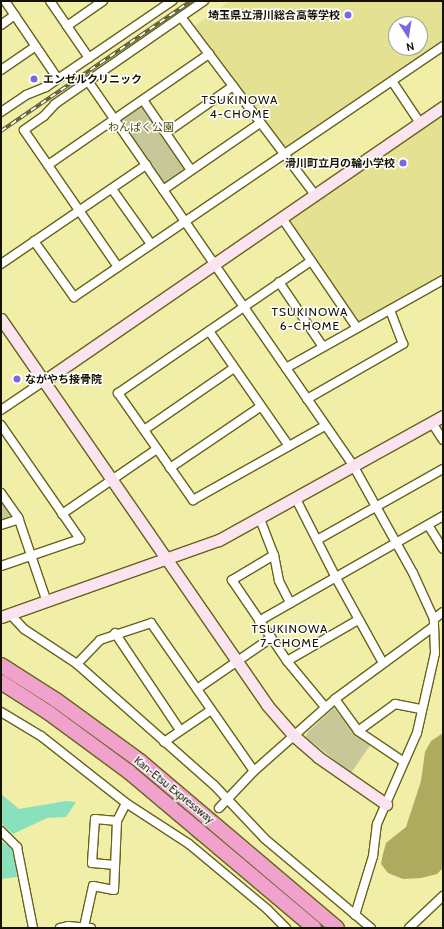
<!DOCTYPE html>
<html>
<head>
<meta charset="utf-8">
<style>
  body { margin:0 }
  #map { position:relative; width:444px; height:929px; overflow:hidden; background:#f0eea7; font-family:Cabin,"Noto Sans JP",sans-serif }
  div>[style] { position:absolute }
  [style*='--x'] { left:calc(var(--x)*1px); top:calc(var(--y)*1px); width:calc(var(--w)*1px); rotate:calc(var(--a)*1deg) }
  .built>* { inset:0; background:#e4e192 }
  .green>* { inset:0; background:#c8c79a }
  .forest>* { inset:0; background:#aeab5f }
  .water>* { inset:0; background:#89e0bd }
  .street-tunnel>* { height:8px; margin-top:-4px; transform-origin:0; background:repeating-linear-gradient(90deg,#cfcd8e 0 8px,transparent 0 12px) }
  .roads { filter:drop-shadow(1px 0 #67631d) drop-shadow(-1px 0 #67631d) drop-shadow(0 1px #67631d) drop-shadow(0 -1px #67631d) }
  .street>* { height:8px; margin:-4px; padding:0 4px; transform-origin:4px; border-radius:4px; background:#fff }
  .secondary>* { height:11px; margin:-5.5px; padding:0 5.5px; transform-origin:5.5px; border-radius:5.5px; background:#fbe3f0 }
  .highway>* { height:14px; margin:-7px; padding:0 7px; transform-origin:7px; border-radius:7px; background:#f1a2cc }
  .rail>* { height:3.5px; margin-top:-1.75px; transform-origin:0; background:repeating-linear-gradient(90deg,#fff 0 6px,#5a5935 0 12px); box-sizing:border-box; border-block:1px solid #5a5935 }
  .dots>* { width:11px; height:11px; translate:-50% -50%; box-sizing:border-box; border:2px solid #fff; border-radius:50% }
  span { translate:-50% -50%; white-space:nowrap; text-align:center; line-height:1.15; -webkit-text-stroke:3px #fff; paint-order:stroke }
  .poi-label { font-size:11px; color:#141300; font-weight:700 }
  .right { translate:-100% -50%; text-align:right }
  .left { translate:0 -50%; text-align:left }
  .park-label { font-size:11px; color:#4d4a0f }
  .street-label { font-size:11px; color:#141300 }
  .neighbourhood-label { font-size:12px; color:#141300; letter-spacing:1px }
  .frame { position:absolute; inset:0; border:2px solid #141300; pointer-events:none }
  .north { position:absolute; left:388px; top:16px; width:40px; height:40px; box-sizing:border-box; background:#fff; border:1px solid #a1a199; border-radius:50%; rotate:168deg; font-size:11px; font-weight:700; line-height:16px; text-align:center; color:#141300 }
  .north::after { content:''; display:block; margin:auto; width:14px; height:18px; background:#7a68e3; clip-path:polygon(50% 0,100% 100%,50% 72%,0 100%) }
</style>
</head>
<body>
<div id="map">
  <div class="built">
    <div style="clip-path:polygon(evenodd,230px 1px,443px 1px,443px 46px,284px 154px,190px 29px,230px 1px,396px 24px,420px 24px,420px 48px,396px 48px,396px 24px)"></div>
    <div style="clip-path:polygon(443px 107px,443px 280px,357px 328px,282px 218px)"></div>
  </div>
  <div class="green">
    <div style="clip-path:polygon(143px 100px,191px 170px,163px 190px,114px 119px)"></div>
    <div style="clip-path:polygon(1px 493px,18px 517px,1px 525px)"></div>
    <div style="clip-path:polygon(334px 708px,356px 735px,371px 744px,351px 773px,306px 737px,307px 733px)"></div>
  </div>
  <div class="forest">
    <div style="clip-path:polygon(443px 733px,443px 868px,437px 874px,421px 878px,403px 879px,388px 873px,381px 864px,383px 854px,386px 843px,406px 827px,421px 781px,425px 752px,431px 741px)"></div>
  </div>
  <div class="water">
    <div style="clip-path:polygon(1px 794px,19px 809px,66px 801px,76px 802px,66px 817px,47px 818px,13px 834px,1px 823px)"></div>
    <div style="clip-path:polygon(1px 841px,10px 847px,15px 857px,17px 877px,1px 879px)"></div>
  </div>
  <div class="street-tunnel">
    <div style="--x:194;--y:839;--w:40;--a:-51"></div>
  </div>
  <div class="roads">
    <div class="street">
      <div style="--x:5;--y:1;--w:94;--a:55.8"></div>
      <div style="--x:50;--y:1;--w:69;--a:55.6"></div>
      <div style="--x:181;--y:17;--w:223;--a:53"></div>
      <div style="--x:1;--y:25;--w:17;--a:-36"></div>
      <div style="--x:67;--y:26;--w:44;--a:-34.8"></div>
      <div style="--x:1;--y:70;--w:42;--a:-34.4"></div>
      <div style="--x:88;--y:81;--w:469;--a:55.4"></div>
      <div style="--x:354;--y:467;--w:121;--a:60.9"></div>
      <div style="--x:413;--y:573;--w:51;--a:65.5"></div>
      <div style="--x:392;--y:81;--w:50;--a:56.3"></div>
      <div style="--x:143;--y:100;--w:85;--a:55.6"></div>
      <div style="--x:1;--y:112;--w:30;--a:-34"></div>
      <div style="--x:26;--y:95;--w:22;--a:-22"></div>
      <div style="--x:46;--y:87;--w:153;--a:-34.3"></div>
      <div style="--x:166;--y:133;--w:82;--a:-35"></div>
      <div style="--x:48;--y:165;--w:196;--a:-34.6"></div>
      <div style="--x:112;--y:189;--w:67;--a:54.7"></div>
      <div style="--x:163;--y:190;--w:118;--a:-34.6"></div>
      <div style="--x:282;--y:218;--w:133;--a:55.7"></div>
      <div style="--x:34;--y:241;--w:69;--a:54.5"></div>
      <div style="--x:74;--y:297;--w:446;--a:-34.2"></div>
      <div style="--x:311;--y:261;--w:234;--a:145.6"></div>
      <div style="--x:118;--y:393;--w:131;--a:55"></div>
      <div style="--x:193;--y:500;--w:151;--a:-29.3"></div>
      <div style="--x:1;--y:264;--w:176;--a:-34.3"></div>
      <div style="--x:118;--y:267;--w:166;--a:-124.5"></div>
      <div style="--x:24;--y:130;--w:24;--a:-35"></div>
      <div style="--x:44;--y:116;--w:16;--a:-47"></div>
      <div style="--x:55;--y:104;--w:181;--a:-34.7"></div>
      <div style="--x:279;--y:282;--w:78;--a:55.9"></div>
      <div style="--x:209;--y:331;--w:140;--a:55.2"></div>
      <div style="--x:286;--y:368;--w:180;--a:-29.3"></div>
      <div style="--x:307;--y:399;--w:111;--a:-29.8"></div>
      <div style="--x:403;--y:344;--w:36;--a:-111"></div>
      <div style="--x:1;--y:410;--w:52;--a:-34"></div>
      <div style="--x:432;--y:423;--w:20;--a:57"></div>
      <div style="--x:1;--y:425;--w:139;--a:55.3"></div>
      <div style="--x:80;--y:539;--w:83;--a:161.1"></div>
      <div style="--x:144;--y:430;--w:109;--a:-34.6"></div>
      <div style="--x:170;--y:468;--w:109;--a:-34.1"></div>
      <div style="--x:1;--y:493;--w:29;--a:55"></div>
      <div style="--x:18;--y:517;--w:90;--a:71.2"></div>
      <div style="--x:296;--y:499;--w:89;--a:63.1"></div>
      <div style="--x:336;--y:578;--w:97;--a:61.1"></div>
      <div style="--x:62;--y:514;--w:115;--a:-34.4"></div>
      <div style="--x:260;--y:519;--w:39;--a:69"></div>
      <div style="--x:274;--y:555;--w:26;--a:79"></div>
      <div style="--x:279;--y:581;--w:25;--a:63"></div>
      <div style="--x:1;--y:525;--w:19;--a:-18"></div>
      <div style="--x:428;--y:525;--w:28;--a:58"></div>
      <div style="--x:317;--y:540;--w:145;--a:-29.4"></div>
      <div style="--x:274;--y:555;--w:49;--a:149.2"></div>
      <div style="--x:232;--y:580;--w:98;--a:55.8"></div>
      <div style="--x:287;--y:661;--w:60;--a:50.4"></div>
      <div style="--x:10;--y:614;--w:21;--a:47"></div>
      <div style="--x:24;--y:629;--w:64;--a:33.4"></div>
      <div style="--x:77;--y:664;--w:183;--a:41.5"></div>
      <div style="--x:214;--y:785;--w:74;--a:46.6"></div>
      <div style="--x:265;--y:839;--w:138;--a:40"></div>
      <div style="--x:259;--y:621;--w:212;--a:-29.7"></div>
      <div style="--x:115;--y:633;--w:117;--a:56.2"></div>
      <div style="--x:287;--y:661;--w:82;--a:-30"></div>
      <div style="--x:77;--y:664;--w:33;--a:-46"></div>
      <div style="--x:100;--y:640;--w:54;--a:-18.4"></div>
      <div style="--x:151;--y:623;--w:180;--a:55.2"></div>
      <div style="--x:197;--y:689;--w:90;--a:-34.6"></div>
      <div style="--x:335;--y:699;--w:39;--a:54"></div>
      <div style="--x:358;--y:731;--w:55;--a:34"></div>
      <div style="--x:1;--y:712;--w:47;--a:31"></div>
      <div style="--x:41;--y:736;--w:108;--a:38.2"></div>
      <div style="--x:126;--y:803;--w:75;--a:33.1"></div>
      <div style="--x:189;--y:844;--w:102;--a:39.8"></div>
      <div style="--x:267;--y:909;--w:27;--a:45"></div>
      <div style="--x:358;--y:731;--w:46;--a:-36.1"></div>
      <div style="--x:395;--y:704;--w:26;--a:11"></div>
      <div style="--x:164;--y:742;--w:57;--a:-34.2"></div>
      <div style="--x:219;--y:808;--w:51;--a:-46.6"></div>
      <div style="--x:254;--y:771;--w:108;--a:-41.6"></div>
      <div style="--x:335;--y:699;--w:122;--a:-36.3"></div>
      <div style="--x:1;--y:831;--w:23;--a:45"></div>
      <div style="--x:17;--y:847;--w:83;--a:78.8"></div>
      <div style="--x:115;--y:865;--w:23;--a:-175"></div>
      <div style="--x:92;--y:863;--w:44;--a:-86.1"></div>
      <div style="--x:95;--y:819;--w:22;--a:5"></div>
      <div style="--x:355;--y:915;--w:62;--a:-73"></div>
      <div style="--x:373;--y:856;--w:32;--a:-83"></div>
      <div style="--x:377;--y:824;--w:99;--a:-66.3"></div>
      <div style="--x:417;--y:733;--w:82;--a:-77.3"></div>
      <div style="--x:435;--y:653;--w:34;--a:-92"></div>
      <div style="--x:434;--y:619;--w:11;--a:-38"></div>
      <div style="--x:84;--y:927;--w:42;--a:-77.6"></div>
      <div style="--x:93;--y:886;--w:21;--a:11"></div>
      <div style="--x:114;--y:890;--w:69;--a:-87.5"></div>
      <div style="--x:117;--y:821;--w:20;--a:-63"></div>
      <div style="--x:60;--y:928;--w:8;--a:-14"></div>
      <div style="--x:68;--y:926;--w:23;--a:5"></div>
      <div style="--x:409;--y:928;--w:47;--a:-43.3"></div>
    </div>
    <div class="secondary">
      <div style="--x:1;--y:319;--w:469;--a:55.4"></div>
      <div style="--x:267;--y:705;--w:40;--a:49"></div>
      <div style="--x:293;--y:735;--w:33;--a:41"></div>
      <div style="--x:318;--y:757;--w:83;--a:34.7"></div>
      <div style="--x:44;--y:381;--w:484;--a:-34.5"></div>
      <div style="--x:1;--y:617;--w:231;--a:-19.5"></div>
      <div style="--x:219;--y:540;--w:256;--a:-29"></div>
    </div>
    <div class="highway">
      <div style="--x:1;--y:665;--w:65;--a:32.5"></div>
      <div style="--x:56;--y:700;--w:104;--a:36"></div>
      <div style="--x:140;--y:761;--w:258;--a:40.3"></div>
      <div style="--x:1;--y:682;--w:57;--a:32.9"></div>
      <div style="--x:49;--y:713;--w:99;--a:36.4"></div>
      <div style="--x:129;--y:772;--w:242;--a:40.1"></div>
    </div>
  </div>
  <div class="rail">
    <div style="--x:1;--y:131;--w:230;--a:-34.4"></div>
  </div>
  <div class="dots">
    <div style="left:348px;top:15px;background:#7a68e3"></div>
    <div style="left:34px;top:79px;background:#7a68e3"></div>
    <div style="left:403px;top:163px;background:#7a68e3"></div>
    <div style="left:17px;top:379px;background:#7a68e3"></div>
  </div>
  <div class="poi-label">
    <span class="right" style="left:340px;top:15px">埼玉県立滑川総合高等学校</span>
    <span class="left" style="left:43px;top:79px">エンゼルクリニック</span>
    <span class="right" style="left:395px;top:163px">滑川町立月の輪小学校</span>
    <span class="left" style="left:25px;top:379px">ながやち接骨院</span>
  </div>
  <div class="park-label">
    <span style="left:141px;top:127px">わんぱく公園</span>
  </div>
  <div class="street-label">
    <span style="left:174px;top:790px;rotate:39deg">Kan-Etsu Expressway</span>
  </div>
  <div class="neighbourhood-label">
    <span style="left:240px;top:107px">TSUKINOWA<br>4-CHOME</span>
    <span style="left:310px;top:319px">TSUKINOWA<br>6-CHOME</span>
    <span style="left:290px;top:636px">TSUKINOWA<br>7-CHOME</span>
  </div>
  <div class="frame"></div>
  <div class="north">N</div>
</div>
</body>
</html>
